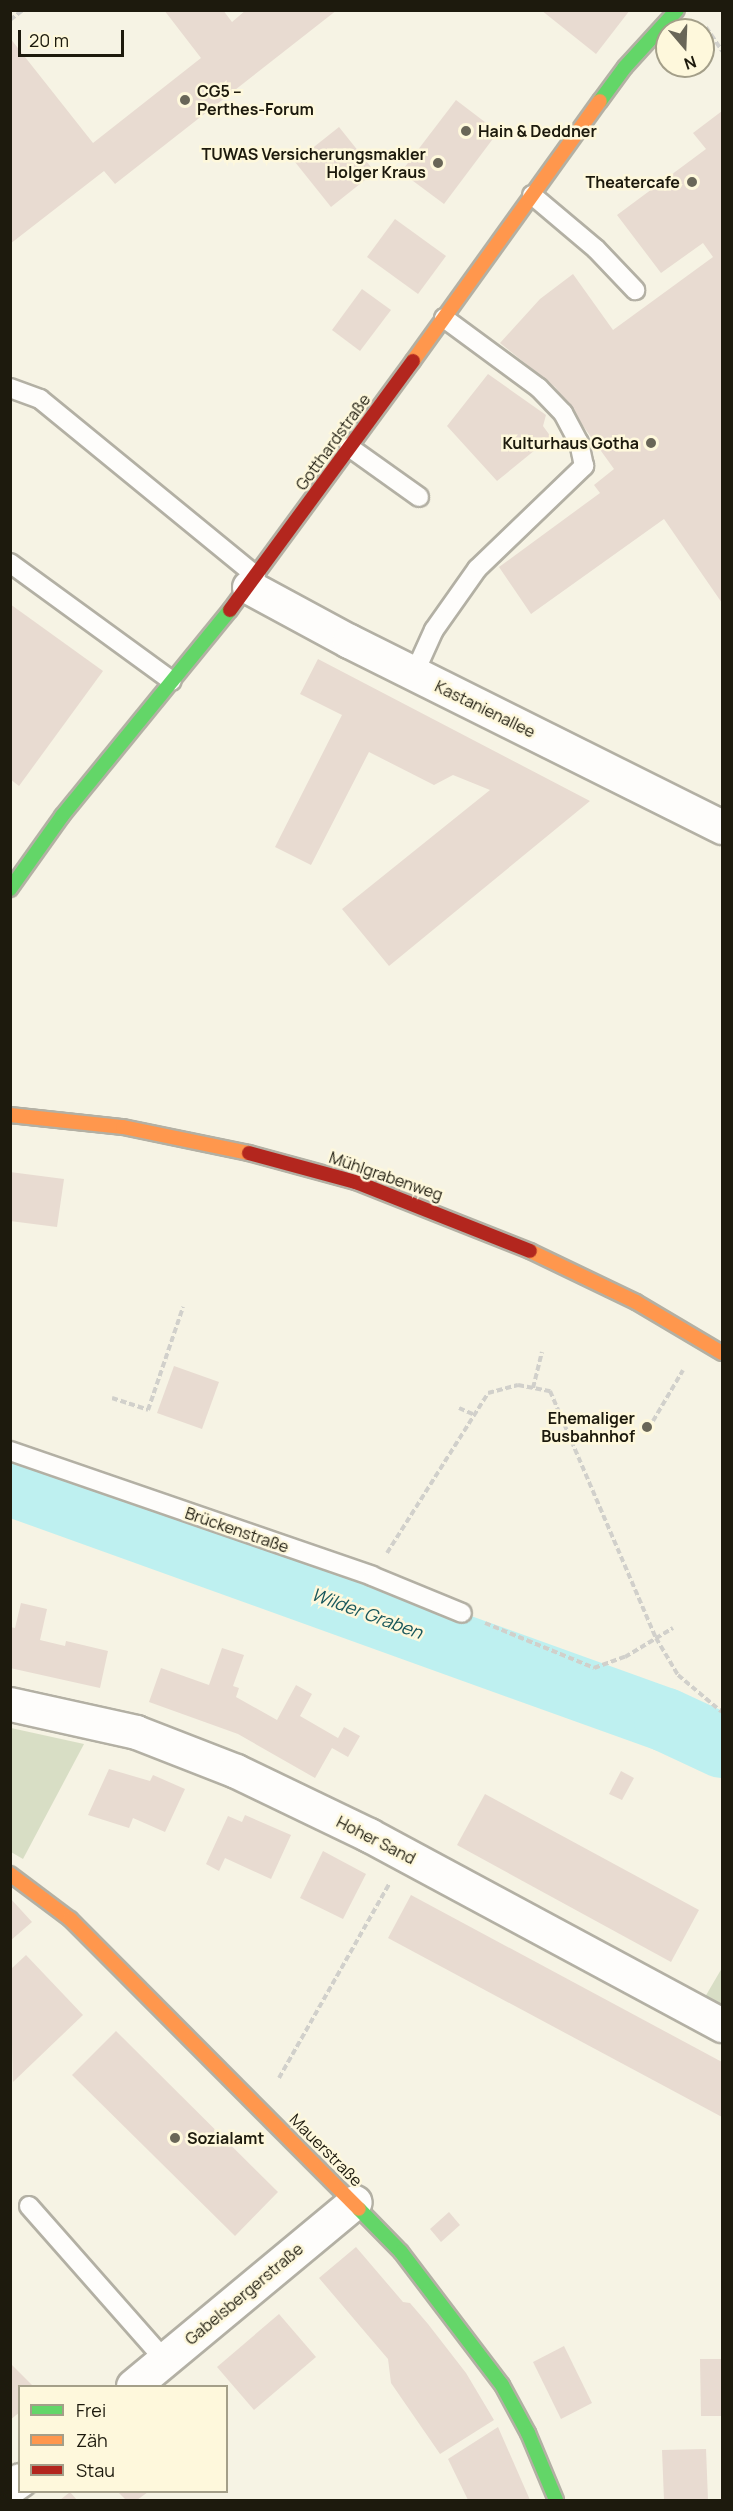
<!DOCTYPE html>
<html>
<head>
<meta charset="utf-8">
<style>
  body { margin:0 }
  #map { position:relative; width:733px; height:2511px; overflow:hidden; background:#f6f3e4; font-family:Manrope,sans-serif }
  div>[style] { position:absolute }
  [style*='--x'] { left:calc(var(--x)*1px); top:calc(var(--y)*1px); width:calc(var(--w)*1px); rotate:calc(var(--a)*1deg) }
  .green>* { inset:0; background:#d8dec5 }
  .river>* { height:64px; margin:-32px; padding:0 32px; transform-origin:32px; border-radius:32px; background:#bef0f0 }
  .building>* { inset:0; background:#e8dbd1 }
  .path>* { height:4px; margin-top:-2px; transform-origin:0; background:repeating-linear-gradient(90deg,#d1d0cb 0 6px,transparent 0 9px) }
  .roads { filter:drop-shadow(2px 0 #b3b0a4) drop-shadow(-2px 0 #b3b0a4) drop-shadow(0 2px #b3b0a4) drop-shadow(0 -2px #b3b0a4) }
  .lane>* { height:18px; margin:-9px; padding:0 9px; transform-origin:9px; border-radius:9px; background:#fefdfb }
  .street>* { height:33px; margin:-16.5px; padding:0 16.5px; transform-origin:16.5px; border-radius:16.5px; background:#fefdfb }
  .fast>* { height:14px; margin:-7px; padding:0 7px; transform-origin:7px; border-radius:7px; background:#63d668 }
  .slow>* { height:14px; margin:-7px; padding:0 7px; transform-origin:7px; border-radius:7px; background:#ff974d }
  .jam>* { height:14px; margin:-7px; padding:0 7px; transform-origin:7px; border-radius:7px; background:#b3261e }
  .dots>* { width:16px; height:16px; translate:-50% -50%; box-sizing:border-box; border:3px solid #fef8dc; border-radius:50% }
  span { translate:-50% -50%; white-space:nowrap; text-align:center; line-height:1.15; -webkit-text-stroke:5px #fef8dc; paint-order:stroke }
  .poi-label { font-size:16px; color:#1d1a0d; font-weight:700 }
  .left { translate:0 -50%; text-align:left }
  .right { translate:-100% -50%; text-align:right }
  .street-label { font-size:16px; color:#1d1a0d }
  .water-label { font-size:18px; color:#18575b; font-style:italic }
  .frame { position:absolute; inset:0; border:12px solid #1d1a0d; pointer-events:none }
  .legend { position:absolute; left:18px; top:2385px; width:210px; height:108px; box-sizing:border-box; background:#fef8dc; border:2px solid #a49f89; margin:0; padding:8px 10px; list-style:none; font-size:18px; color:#1d1a0d }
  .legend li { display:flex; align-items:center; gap:12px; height:30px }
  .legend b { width:30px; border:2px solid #a49f89 }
  .north { position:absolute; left:655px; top:18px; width:60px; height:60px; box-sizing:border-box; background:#fef8dc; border:2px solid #a49f89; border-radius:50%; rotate:161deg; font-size:16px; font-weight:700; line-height:24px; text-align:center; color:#1d1a0d }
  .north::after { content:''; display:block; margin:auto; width:21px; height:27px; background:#696658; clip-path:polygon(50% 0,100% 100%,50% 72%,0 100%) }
  .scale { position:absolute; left:18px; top:30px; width:106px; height:27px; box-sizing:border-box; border:3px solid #1d1a0d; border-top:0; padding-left:8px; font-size:18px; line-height:21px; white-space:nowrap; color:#1d1a0d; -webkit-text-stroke:4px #fef8dc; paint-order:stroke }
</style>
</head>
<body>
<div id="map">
  <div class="green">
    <div style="clip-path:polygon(11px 1728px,84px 1744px,23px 1859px,11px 1852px)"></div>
    <div style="clip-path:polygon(722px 1968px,722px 2005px,705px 1997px)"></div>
  </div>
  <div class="river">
    <div style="--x:10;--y:1484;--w:697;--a:19.79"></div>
    <div style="--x:666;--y:1720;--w:62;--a:24.9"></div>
  </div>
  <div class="building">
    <div style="clip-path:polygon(164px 10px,223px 10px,232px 22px,246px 10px,337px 10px,115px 184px,104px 171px,10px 244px,10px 38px,93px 143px,201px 58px)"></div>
    <div style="clip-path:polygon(541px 10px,630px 10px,596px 54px)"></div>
    <div style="clip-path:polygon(456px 100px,498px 132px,444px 204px,401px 172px)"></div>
    <div style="clip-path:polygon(722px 111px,722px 603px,664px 519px,531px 614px,499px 567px,600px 493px,594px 485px,614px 469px,555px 387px,500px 343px,540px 299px,573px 274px,613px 330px,713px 257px,703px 243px,661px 273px,617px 215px,706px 149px,693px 133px)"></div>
    <div style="clip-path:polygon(339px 127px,375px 172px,331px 207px,295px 162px)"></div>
    <div style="clip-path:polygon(395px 219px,446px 256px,418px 294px,367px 257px)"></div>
    <div style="clip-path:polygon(362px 289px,391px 310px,360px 351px,332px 330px)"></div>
    <div style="clip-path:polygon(488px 374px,546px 415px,543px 426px,551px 437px,497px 481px,447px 426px)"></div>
    <div style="clip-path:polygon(10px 604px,103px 671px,19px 786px,10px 779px)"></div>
    <div style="clip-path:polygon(318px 659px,590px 801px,389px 966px,342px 909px,490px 790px,453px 775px,434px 785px,369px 752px,311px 865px,275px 847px,342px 715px,300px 694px)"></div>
    <div style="clip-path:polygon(10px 1172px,64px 1179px,57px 1227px,10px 1221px)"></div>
    <div style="clip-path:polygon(174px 1366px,219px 1382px,202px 1429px,157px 1413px)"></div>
    <div style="clip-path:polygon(21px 1603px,47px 1609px,40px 1640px,65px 1646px,66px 1641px,108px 1651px,100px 1688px,10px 1668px,10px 1627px,15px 1628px)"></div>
    <div style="clip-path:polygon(222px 1648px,244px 1655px,233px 1686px,239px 1688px,236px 1697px,277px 1720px,296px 1685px,312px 1694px,300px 1716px,338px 1738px,344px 1727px,360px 1736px,348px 1757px,332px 1748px,315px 1778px,238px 1734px,149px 1702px,161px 1668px,209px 1685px)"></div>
    <div style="clip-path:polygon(109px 1769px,150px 1781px,153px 1775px,185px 1789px,165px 1832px,133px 1818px,129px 1828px,88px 1815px)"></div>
    <div style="clip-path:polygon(621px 1771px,634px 1778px,622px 1800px,609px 1794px)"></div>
    <div style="clip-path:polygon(485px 1794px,699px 1910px,671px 1962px,457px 1845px)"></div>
    <div style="clip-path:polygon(245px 1815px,291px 1835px,271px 1879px,225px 1858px,219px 1871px,206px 1864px,228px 1816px,242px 1822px)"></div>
    <div style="clip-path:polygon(323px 1851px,366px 1874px,343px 1919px,300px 1898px)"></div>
    <div style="clip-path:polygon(411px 1895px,722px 2062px,722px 2117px,388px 1938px)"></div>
    <div style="clip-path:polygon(10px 1898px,32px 1922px,10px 1941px)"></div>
    <div style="clip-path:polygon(26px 1955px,83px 2015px,13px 2082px,10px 1970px)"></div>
    <div style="clip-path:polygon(116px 2031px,278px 2192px,235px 2236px,72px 2075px)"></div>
    <div style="clip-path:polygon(449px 2212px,460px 2225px,441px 2242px,430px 2229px)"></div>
    <div style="clip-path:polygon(356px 2247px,403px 2302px,410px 2303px,428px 2324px,466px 2373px,494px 2420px,440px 2454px,391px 2383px,388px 2359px,319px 2278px)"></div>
    <div style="clip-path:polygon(279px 2314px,316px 2357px,254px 2410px,217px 2367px)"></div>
    <div style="clip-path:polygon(564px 2346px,592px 2403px,561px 2419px,533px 2362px)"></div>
    <div style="clip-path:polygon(700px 2359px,722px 2359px,722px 2416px,701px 2416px)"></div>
    <div style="clip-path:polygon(10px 2363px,33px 2386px,20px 2386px,20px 2412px,10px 2420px)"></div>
    <div style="clip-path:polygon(498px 2427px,530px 2500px,468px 2500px,448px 2459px)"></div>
    <div style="clip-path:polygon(706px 2449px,708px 2500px,664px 2500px,662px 2450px)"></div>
    <div style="clip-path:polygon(70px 2492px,77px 2500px,60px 2500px)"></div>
    <div style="clip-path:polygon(118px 2492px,148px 2492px,137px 2500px,126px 2500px)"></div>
  </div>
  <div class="path">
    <div style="--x:10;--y:20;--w:16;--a:-38"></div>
    <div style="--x:706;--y:27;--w:29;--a:56"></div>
    <div style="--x:533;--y:1388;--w:37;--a:-76"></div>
    <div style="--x:112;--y:1398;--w:38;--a:18"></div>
    <div style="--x:148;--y:1410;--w:109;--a:-71.2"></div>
    <div style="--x:459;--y:1408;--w:17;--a:24"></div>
    <div style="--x:653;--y:1421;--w:59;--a:-59.5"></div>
    <div style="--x:387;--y:1553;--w:189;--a:-57.7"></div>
    <div style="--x:488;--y:1393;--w:31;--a:-15"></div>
    <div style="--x:518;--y:1385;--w:33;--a:11"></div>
    <div style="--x:550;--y:1391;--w:269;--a:66.8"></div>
    <div style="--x:656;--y:1638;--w:43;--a:59.3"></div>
    <div style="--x:678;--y:1675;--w:57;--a:40.1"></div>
    <div style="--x:485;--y:1623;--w:118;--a:22.4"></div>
    <div style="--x:594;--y:1668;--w:33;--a:-20"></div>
    <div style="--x:625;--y:1657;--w:56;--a:-31.1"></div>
    <div style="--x:279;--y:2078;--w:223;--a:-60.4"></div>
  </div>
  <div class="roads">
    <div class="lane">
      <div style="--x:532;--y:195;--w:84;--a:40.2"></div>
      <div style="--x:596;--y:249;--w:57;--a:46.4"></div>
      <div style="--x:10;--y:388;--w:32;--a:20"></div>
      <div style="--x:40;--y:399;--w:279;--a:39.3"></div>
      <div style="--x:349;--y:447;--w:86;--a:35.5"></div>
      <div style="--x:10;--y:563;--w:200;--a:36.1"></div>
      <div style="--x:414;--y:674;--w:48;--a:-65.6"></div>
      <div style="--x:434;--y:630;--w:75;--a:-54.8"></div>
      <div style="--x:477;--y:569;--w:149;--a:-43.9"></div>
      <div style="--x:584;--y:466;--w:24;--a:-102"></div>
      <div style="--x:579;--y:443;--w:34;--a:-118"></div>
      <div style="--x:563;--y:413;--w:35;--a:-134"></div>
      <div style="--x:539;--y:388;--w:118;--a:-143.6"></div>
      <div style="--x:10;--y:1451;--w:383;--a:19"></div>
      <div style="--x:372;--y:1576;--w:97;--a:22.3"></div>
      <div style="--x:29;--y:2206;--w:205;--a:48.6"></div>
    </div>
    <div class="street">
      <div style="--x:249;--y:587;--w:114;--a:28.4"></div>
      <div style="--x:349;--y:641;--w:417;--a:26.5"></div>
      <div style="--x:10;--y:1704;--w:129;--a:12.5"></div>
      <div style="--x:136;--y:1732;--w:107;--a:21.3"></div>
      <div style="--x:236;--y:1771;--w:148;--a:25.7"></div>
      <div style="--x:369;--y:1835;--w:401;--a:28.3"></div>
      <div style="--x:133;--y:2386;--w:288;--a:-39.7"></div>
      <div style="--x:10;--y:2487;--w:12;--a:-35"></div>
    </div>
    <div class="fast">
      <div style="--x:600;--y:101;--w:42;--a:-53.7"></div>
      <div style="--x:625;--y:67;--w:77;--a:-47.6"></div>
      <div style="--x:10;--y:889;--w:90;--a:-54.5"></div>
      <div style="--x:62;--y:816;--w:266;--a:-50.8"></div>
      <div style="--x:359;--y:2209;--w:60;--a:45.7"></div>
      <div style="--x:401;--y:2252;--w:167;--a:52.8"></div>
      <div style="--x:502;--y:2385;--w:55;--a:61.6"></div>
      <div style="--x:528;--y:2433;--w:73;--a:67.3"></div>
    </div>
    <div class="slow">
      <div style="--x:413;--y:361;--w:320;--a:-54.3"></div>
      <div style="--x:10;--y:1115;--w:114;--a:6.1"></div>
      <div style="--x:123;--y:1127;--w:129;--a:11.7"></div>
      <div style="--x:530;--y:1251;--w:118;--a:25.7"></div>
      <div style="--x:636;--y:1302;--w:100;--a:30.7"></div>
      <div style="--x:10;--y:1874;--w:75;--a:36.9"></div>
      <div style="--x:70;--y:1919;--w:409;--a:45.1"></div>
    </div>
    <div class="jam">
      <div style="--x:230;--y:610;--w:309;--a:-53.7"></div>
      <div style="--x:249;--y:1153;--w:111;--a:15.2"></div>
      <div style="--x:356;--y:1182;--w:187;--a:21.6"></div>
    </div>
  </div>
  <div class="dots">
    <div style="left:185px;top:100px;background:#696658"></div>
    <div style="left:466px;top:131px;background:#696658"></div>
    <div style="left:438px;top:163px;background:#696658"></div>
    <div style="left:692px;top:182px;background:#696658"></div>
    <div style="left:651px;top:443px;background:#696658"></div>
    <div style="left:647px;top:1427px;background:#696658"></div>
    <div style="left:175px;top:2138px;background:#696658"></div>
  </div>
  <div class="poi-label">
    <span class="left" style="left:197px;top:100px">CG5 –<br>Perthes-Forum</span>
    <span class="left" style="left:478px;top:131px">Hain &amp; Deddner</span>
    <span class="right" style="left:426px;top:163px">TUWAS Versicherungsmakler<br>Holger Kraus</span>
    <span class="right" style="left:680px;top:182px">Theatercafe</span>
    <span class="right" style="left:639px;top:443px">Kulturhaus Gotha</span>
    <span class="right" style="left:635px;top:1427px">Ehemaliger<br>Busbahnhof</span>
    <span class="left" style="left:187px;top:2138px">Sozialamt</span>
  </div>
  <div class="street-label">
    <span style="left:333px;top:442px;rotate:-54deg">Gotthardstraße</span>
    <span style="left:485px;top:709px;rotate:26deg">Kastanienallee</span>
    <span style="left:386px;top:1176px;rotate:19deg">Mühlgrabenweg</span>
    <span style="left:237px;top:1530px;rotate:19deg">Brückenstraße</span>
    <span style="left:376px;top:1840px;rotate:27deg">Hoher Sand</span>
    <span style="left:326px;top:2150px;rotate:45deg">Mauerstraße</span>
    <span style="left:244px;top:2294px;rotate:-40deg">Gabelsbergerstraße</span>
  </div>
  <div class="water-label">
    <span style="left:367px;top:1613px;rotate:20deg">Wilder Graben</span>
  </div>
  <div class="frame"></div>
  <ul class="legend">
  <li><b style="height:8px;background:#63d668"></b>Frei</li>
  <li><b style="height:8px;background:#ff974d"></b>Zäh</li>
  <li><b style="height:8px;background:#b3261e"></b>Stau</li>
  </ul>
  <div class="north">N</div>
  <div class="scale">20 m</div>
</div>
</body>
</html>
